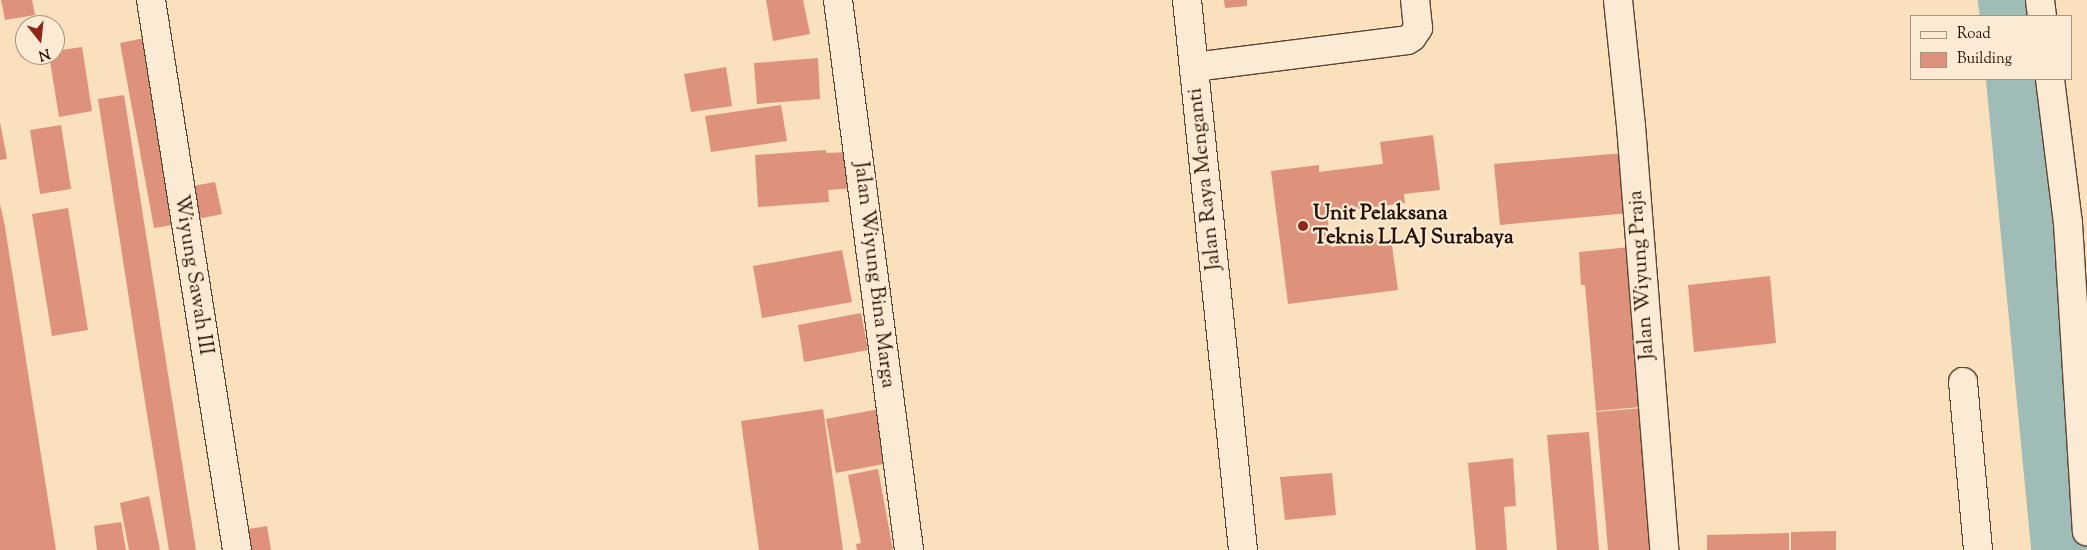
<!DOCTYPE html>
<html>
<head>
<meta charset="utf-8">
<style>
  body { margin:0 }
  #map { position:relative; width:2087px; height:550px; overflow:hidden; background:#fae0bd; font-family:"Sorts Mill Goudy",serif }
  div>[style] { position:absolute }
  [style*='--x'] { left:calc(var(--x)*1px); top:calc(var(--y)*1px); width:calc(var(--w)*1px); rotate:calc(var(--a)*1deg) }
  .river>* { height:60px; margin:-30px; padding:0 30px; transform-origin:30px; border-radius:30px; background:#9fbcb7 }
  .building>* { inset:0; background:#de927b }
  .roads { filter:drop-shadow(1px 0 #5b4433) drop-shadow(-1px 0 #5b4433) drop-shadow(0 1px #5b4433) drop-shadow(0 -1px #5b4433) }
  .minor>* { height:28px; margin:-14px; padding:0 14px; transform-origin:14px; border-radius:14px; background:#fcebd4 }
  .dots>* { width:14px; height:14px; translate:-50% -50%; box-sizing:border-box; border:2px solid #fcebd4; border-radius:50% }
  span { translate:-50% -50%; white-space:nowrap; text-align:center; line-height:1.15; -webkit-text-stroke:4.5px #fcebd4; paint-order:stroke }
  .street-label { font-size:21px; color:#261005 }
  .poi-label { font-size:21px; color:#261005; font-weight:700 }
  .left { translate:0 -50%; text-align:left }
  .legend { position:absolute; left:1910px; top:15px; width:162px; height:65px; box-sizing:border-box; background:#fcebd4; border:1px solid #a69381; margin:0; padding:6px 9px; list-style:none; font-size:15px; color:#261005 }
  .legend li { display:flex; align-items:center; gap:10px; height:25px }
  .legend b { width:25px; border:1px solid #a69381 }
  .north { position:absolute; left:15px; top:15px; width:50px; height:50px; box-sizing:border-box; background:#fcebd4; border:1px solid #a69381; border-radius:50%; rotate:164deg; font-size:14px; font-weight:700; line-height:20px; text-align:center; color:#261005 }
  .north::after { content:''; display:block; margin:auto; width:18px; height:22px; background:#8f2418; clip-path:polygon(50% 0,100% 100%,50% 72%,0 100%) }
</style>
</head>
<body>
<div id="map">
  <div class="river">
    <div style="--x:2008;--y:0;--w:16;--a:83"></div>
    <div style="--x:2016;--y:79;--w:473;--a:84.5"></div>
  </div>
  <div class="building">
    <div style="clip-path:polygon(1px 0,32px 0,35px 15px,5px 20px)"></div>
    <div style="clip-path:polygon(766px 0,803px 0,810px 34px,773px 41px)"></div>
    <div style="clip-path:polygon(1224px 0,1247px 0,1247px 6px,1225px 8px)"></div>
    <div style="clip-path:polygon(149px 37px,184px 223px,154px 228px,120px 43px)"></div>
    <div style="clip-path:polygon(82px 47px,92px 111px,59px 117px,49px 55px,55px 55px,55px 51px)"></div>
    <div style="clip-path:polygon(818px 58px,820px 99px,757px 104px,754px 63px)"></div>
    <div style="clip-path:polygon(726px 67px,732px 106px,691px 112px,684px 74px)"></div>
    <div style="clip-path:polygon(124px 95px,180px 450px,196px 550px,169px 550px,142px 383px,98px 99px)"></div>
    <div style="clip-path:polygon(781px 105px,787px 141px,711px 152px,705px 116px)"></div>
    <div style="clip-path:polygon(0 122px,7px 159px,0 160px)"></div>
    <div style="clip-path:polygon(61px 125px,71px 189px,40px 194px,30px 130px)"></div>
    <div style="clip-path:polygon(1433px 135px,1440px 190px,1404px 194px,1405px 203px,1327px 213px,1331px 247px,1391px 238px,1398px 290px,1288px 304px,1271px 171px,1319px 165px,1319px 172px,1383px 164px,1380px 142px)"></div>
    <div style="clip-path:polygon(826px 150px,826px 153px,852px 152px,855px 188px,828px 190px,829px 202px,758px 207px,755px 155px)"></div>
    <div style="clip-path:polygon(1624px 153px,1629px 213px,1500px 225px,1494px 164px)"></div>
    <div style="clip-path:polygon(215px 182px,222px 214px,188px 221px,182px 188px)"></div>
    <div style="clip-path:polygon(0 204px,5px 227px,56px 550px,0 550px)"></div>
    <div style="clip-path:polygon(68px 208px,88px 330px,52px 336px,32px 214px)"></div>
    <div style="clip-path:polygon(1631px 247px,1640px 407px,1596px 411px,1585px 285px,1581px 285px,1579px 252px)"></div>
    <div style="clip-path:polygon(842px 250px,852px 302px,762px 318px,753px 266px)"></div>
    <div style="clip-path:polygon(1770px 276px,1776px 343px,1694px 352px,1688px 285px)"></div>
    <div style="clip-path:polygon(861px 313px,868px 350px,804px 362px,798px 325px)"></div>
    <div style="clip-path:polygon(1643px 408px,1655px 550px,1608px 550px,1596px 412px)"></div>
    <div style="clip-path:polygon(823px 409px,843px 550px,759px 550px,741px 421px)"></div>
    <div style="clip-path:polygon(879px 409px,889px 463px,836px 473px,826px 419px)"></div>
    <div style="clip-path:polygon(1589px 432px,1599px 550px,1557px 550px,1547px 435px)"></div>
    <div style="clip-path:polygon(1513px 458px,1516px 506px,1504px 507px,1507px 550px,1476px 550px,1468px 463px)"></div>
    <div style="clip-path:polygon(878px 469px,893px 550px,857px 550px,856px 544px,861px 543px,848px 475px)"></div>
    <div style="clip-path:polygon(1332px 473px,1336px 515px,1285px 520px,1280px 477px)"></div>
    <div style="clip-path:polygon(149px 496px,160px 550px,129px 550px,120px 503px)"></div>
    <div style="clip-path:polygon(121px 522px,126px 550px,97px 550px,94px 526px)"></div>
    <div style="clip-path:polygon(267px 526px,271px 550px,241px 550px,237px 531px)"></div>
    <div style="clip-path:polygon(1836px 531px,1836px 550px,1791px 550px,1791px 532px)"></div>
    <div style="clip-path:polygon(1789px 533px,1789px 550px,1707px 550px,1707px 535px)"></div>
  </div>
  <div class="roads">
    <div class="minor">
      <div style="--x:151;--y:0;--w:557;--a:81.11"></div>
      <div style="--x:838;--y:0;--w:555;--a:82.64"></div>
      <div style="--x:1187;--y:0;--w:553;--a:84.19"></div>
      <div style="--x:1618;--y:0;--w:127;--a:84.1"></div>
      <div style="--x:1631;--y:126;--w:425;--a:85.5"></div>
      <div style="--x:2040;--y:0;--w:16;--a:83"></div>
      <div style="--x:1194;--y:67;--w:215;--a:-7.2"></div>
      <div style="--x:1407;--y:40;--w:6;--a:-31"></div>
      <div style="--x:1412;--y:37;--w:11;--a:-56"></div>
      <div style="--x:1418;--y:28;--w:28;--a:-96"></div>
      <div style="--x:2050;--y:79;--w:145;--a:82.9"></div>
      <div style="--x:2068;--y:223;--w:309;--a:86.5"></div>
      <div style="--x:1963;--y:382;--w:169;--a:84.9"></div>
    </div>
  </div>
  <div class="dots">
    <div style="left:1303px;top:226px;background:#8f2418"></div>
  </div>
  <div class="street-label">
    <span style="left:1205px;top:179px;rotate:-96deg">Jalan Raya Menganti</span>
    <span style="left:193px;top:275px;rotate:81deg">Wiyung Sawah III</span>
    <span style="left:874px;top:275px;rotate:83deg">Jalan Wiyung Bina Marga</span>
    <span style="left:1642px;top:275px;rotate:-94deg">Jalan Wiyung Praja</span>
  </div>
  <div class="poi-label">
    <span class="left" style="left:1313px;top:226px">Unit Pelaksana<br>Teknis LLAJ Surabaya</span>
  </div>
  <ul class="legend">
  <li><b style="height:6px;background:#fcebd4"></b>Road</li>
  <li><b style="height:14px;background:#de927b"></b>Building</li>
  </ul>
  <div class="north">N</div>
</div>
</body>
</html>
